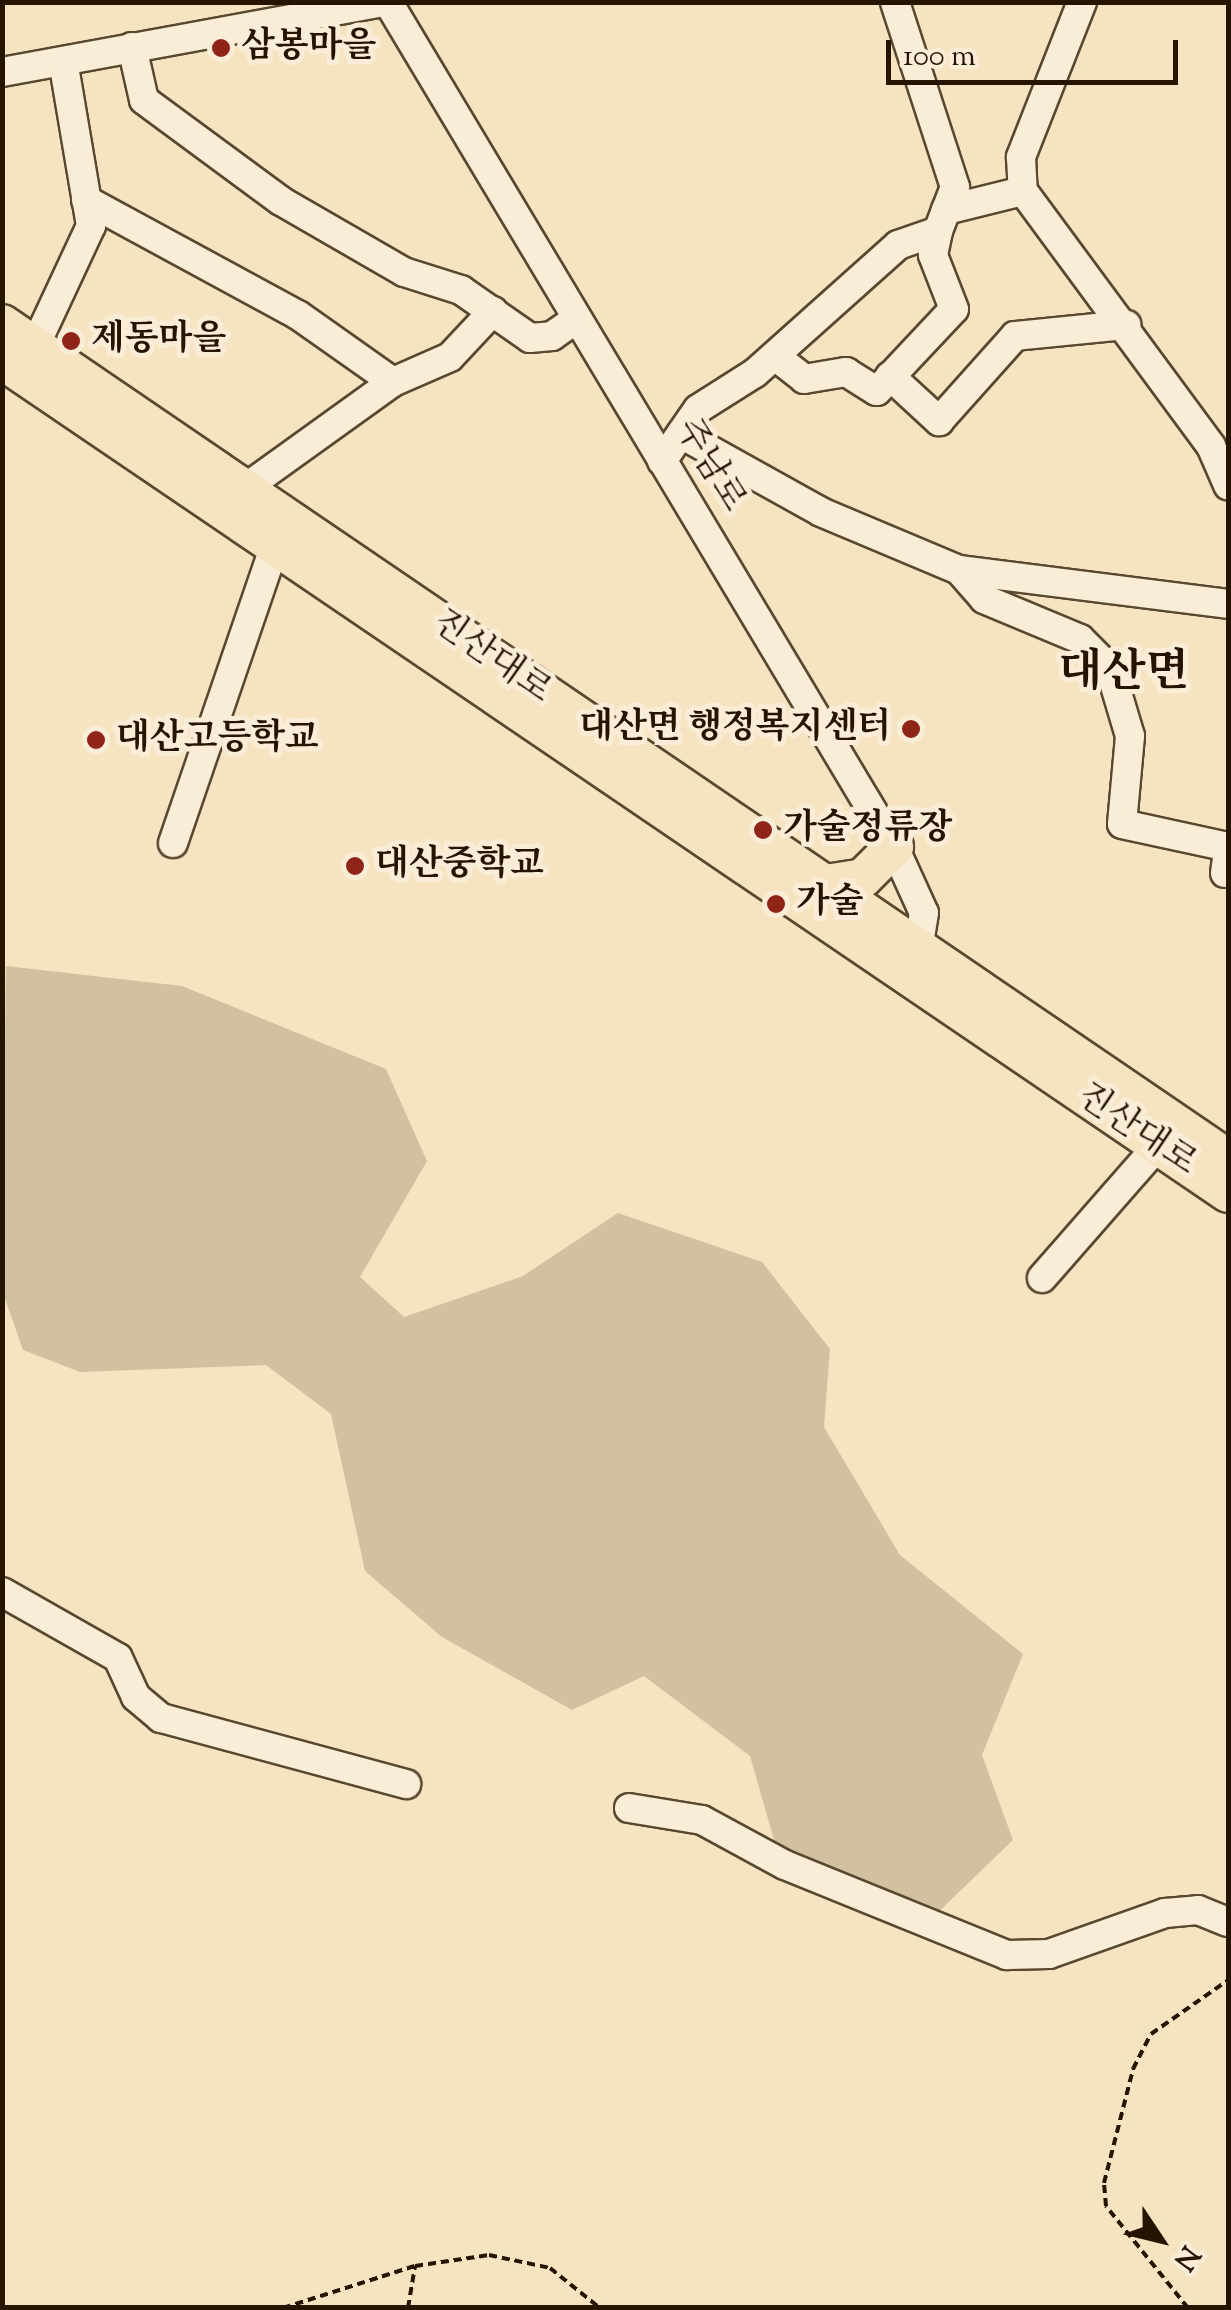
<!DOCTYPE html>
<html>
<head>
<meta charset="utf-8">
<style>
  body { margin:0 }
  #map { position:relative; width:1231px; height:2310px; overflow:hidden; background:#f6e4c1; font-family:"Sorts Mill Goudy","Noto Serif KR",serif }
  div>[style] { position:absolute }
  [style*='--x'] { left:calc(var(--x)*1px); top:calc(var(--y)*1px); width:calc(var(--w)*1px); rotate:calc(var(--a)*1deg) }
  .green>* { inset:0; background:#d2c1a0 }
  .path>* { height:4px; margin-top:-2px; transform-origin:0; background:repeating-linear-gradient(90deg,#241400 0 8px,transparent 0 13px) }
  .roads { filter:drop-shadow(2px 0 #584830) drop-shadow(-2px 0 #584830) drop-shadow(0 2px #584830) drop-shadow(0 -2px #584830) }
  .minor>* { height:28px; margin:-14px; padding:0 14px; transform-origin:14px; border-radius:14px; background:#f9edd7 }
  .major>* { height:38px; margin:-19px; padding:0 19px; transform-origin:19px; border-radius:19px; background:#f6e4c1 }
  .dots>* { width:28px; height:28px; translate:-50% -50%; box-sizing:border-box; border:5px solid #f9edd7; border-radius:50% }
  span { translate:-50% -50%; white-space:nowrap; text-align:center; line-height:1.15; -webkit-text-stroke:10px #f9edd7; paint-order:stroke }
  .poi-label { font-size:35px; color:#241400; font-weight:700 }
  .left { translate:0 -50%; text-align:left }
  .right { translate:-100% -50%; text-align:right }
  .street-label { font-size:35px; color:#241400 }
  .district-label { font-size:45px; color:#241400; font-weight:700 }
  .frame { position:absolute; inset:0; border:5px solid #241400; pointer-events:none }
  .north { position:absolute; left:1111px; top:2190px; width:100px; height:100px; -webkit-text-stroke:8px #f9edd7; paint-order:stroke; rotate:125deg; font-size:28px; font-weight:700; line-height:40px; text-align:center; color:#241400 }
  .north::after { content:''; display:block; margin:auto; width:35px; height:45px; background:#241400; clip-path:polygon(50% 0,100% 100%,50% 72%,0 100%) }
  .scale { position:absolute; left:886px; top:40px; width:292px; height:45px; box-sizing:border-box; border:5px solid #241400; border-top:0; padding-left:12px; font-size:30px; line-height:35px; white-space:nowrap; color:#241400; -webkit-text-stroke:8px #f9edd7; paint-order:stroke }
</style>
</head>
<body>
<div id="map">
  <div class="green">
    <div style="clip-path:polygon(6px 966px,182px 986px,386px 1069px,427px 1161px,360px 1277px,404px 1317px,523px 1276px,618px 1213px,762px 1262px,830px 1349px,824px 1427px,900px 1555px,1023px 1654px,982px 1755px,1013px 1840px,931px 1919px,878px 1921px,778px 1854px,750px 1756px,644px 1676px,572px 1710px,442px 1637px,365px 1571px,331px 1414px,266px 1365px,80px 1372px,23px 1350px,2px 1290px)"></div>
  </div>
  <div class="path">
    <div style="--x:283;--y:2308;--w:139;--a:-17.7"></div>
    <div style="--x:408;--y:2308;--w:43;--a:-80.5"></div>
    <div style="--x:415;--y:2266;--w:75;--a:-8.5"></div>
    <div style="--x:489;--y:2255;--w:62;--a:12"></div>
    <div style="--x:550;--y:2268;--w:64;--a:38.7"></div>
    <div style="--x:1188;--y:2308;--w:131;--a:-128.8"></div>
    <div style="--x:1106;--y:2206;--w:23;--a:-95"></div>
    <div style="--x:1104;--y:2183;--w:118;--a:-75.7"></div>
    <div style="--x:1133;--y:2069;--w:39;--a:-63"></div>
    <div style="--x:1151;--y:2034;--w:94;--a:-35"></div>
  </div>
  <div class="roads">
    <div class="minor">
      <div style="--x:388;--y:2;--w:985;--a:59.09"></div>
      <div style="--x:894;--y:847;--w:72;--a:65.6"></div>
      <div style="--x:924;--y:913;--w:50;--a:99.3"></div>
      <div style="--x:1082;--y:2;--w:167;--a:111.5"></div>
      <div style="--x:1021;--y:157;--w:34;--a:87"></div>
      <div style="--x:1023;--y:191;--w:317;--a:53.6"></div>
      <div style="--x:1211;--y:446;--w:43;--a:66.4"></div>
      <div style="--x:132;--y:47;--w:54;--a:77.2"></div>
      <div style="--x:144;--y:100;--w:170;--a:36.4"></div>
      <div style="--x:281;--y:201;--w:142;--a:30"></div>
      <div style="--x:404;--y:272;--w:60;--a:17.5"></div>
      <div style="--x:461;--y:290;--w:84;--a:34.8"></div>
      <div style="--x:530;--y:338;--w:22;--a:-5"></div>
      <div style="--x:552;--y:336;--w:29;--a:-35"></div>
      <div style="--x:2;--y:72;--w:389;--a:-10.4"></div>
      <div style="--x:86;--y:200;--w:241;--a:28.5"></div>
      <div style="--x:298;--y:315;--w:116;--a:35.2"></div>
      <div style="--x:393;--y:382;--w:62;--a:-23.7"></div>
      <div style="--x:450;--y:357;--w:63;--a:-46.9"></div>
      <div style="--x:946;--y:210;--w:79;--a:-13.9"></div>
      <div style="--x:775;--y:356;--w:37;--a:38"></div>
      <div style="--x:804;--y:379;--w:43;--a:-9.5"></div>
      <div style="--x:846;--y:372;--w:36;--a:32"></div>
      <div style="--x:877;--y:391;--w:112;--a:-46.8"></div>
      <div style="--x:954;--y:309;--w:58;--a:-111.3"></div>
      <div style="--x:933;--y:255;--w:25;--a:-78"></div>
      <div style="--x:27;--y:363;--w:151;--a:-65"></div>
      <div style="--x:91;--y:226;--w:167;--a:-99.6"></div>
      <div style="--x:890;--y:376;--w:67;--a:42.6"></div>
      <div style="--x:939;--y:421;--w:114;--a:-48.2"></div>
      <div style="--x:1015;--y:336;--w:112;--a:-5.7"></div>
      <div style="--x:681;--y:434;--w:160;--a:29.1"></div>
      <div style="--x:821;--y:512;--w:150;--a:22.8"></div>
      <div style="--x:959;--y:570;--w:271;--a:7.2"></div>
      <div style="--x:662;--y:461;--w:63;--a:-55.3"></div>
      <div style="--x:698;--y:409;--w:67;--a:-32.3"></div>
      <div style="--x:755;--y:373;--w:192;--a:-41.8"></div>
      <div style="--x:898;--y:245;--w:42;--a:-19.3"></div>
      <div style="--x:938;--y:231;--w:47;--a:-68.9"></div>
      <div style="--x:955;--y:187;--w:194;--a:-108"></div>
      <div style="--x:244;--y:489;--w:183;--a:-35.7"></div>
      <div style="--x:959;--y:570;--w:38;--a:49"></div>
      <div style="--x:984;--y:599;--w:104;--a:22.6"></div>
      <div style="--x:1080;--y:639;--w:42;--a:45"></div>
      <div style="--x:1110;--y:669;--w:70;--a:73.4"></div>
      <div style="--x:1130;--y:736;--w:88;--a:95.2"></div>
      <div style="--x:1122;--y:824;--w:108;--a:12.2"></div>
      <div style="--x:173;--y:843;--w:333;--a:-71.1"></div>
      <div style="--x:1225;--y:873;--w:21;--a:-82"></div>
      <div style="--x:1042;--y:1278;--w:193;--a:-48.8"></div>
      <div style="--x:2;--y:1592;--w:133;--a:29.6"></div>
      <div style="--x:118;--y:1658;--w:43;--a:65.2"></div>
      <div style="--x:136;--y:1697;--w:33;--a:40"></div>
      <div style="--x:161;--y:1718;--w:254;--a:15.1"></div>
      <div style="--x:629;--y:1808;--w:74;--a:9.3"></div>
      <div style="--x:702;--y:1820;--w:94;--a:28.5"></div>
      <div style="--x:785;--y:1865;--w:240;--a:22.1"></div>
      <div style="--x:1007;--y:1955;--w:42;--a:-1.4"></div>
      <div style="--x:1049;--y:1954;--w:123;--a:-19.5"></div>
      <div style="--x:1165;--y:1913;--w:33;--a:-5"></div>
      <div style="--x:1198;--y:1910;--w:32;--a:22"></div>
    </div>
    <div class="major">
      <div style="--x:2;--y:324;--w:1483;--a:34.26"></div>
      <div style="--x:2;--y:360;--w:1482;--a:34.19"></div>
      <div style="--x:826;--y:884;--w:37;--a:-9"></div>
      <div style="--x:863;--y:878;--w:44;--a:-45"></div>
    </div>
  </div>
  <div class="dots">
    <div style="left:221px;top:48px;background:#8f2418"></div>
    <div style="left:71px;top:341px;background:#8f2418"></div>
    <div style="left:911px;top:729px;background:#8f2418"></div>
    <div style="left:96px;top:740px;background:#8f2418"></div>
    <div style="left:763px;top:830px;background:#8f2418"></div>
    <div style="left:355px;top:866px;background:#8f2418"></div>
    <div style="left:776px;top:904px;background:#8f2418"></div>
  </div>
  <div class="poi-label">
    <span class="left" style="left:241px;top:48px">삼봉마을</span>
    <span class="left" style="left:91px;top:341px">제동마을</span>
    <span class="right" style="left:891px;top:729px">대산면 행정복지센터</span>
    <span class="left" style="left:116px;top:740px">대산고등학교</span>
    <span class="left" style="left:783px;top:830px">가술정류장</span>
    <span class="left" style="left:375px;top:866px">대산중학교</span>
    <span class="left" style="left:796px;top:904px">가술</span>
  </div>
  <div class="street-label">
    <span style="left:709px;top:466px;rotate:59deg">주남로</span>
    <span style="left:491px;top:658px;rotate:35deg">진산대로</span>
    <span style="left:1136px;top:1131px;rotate:34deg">진산대로</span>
  </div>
  <div class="district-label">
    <span style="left:1124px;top:675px">대산면</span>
  </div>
  <div class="frame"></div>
  <div class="north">N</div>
  <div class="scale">100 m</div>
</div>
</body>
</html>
